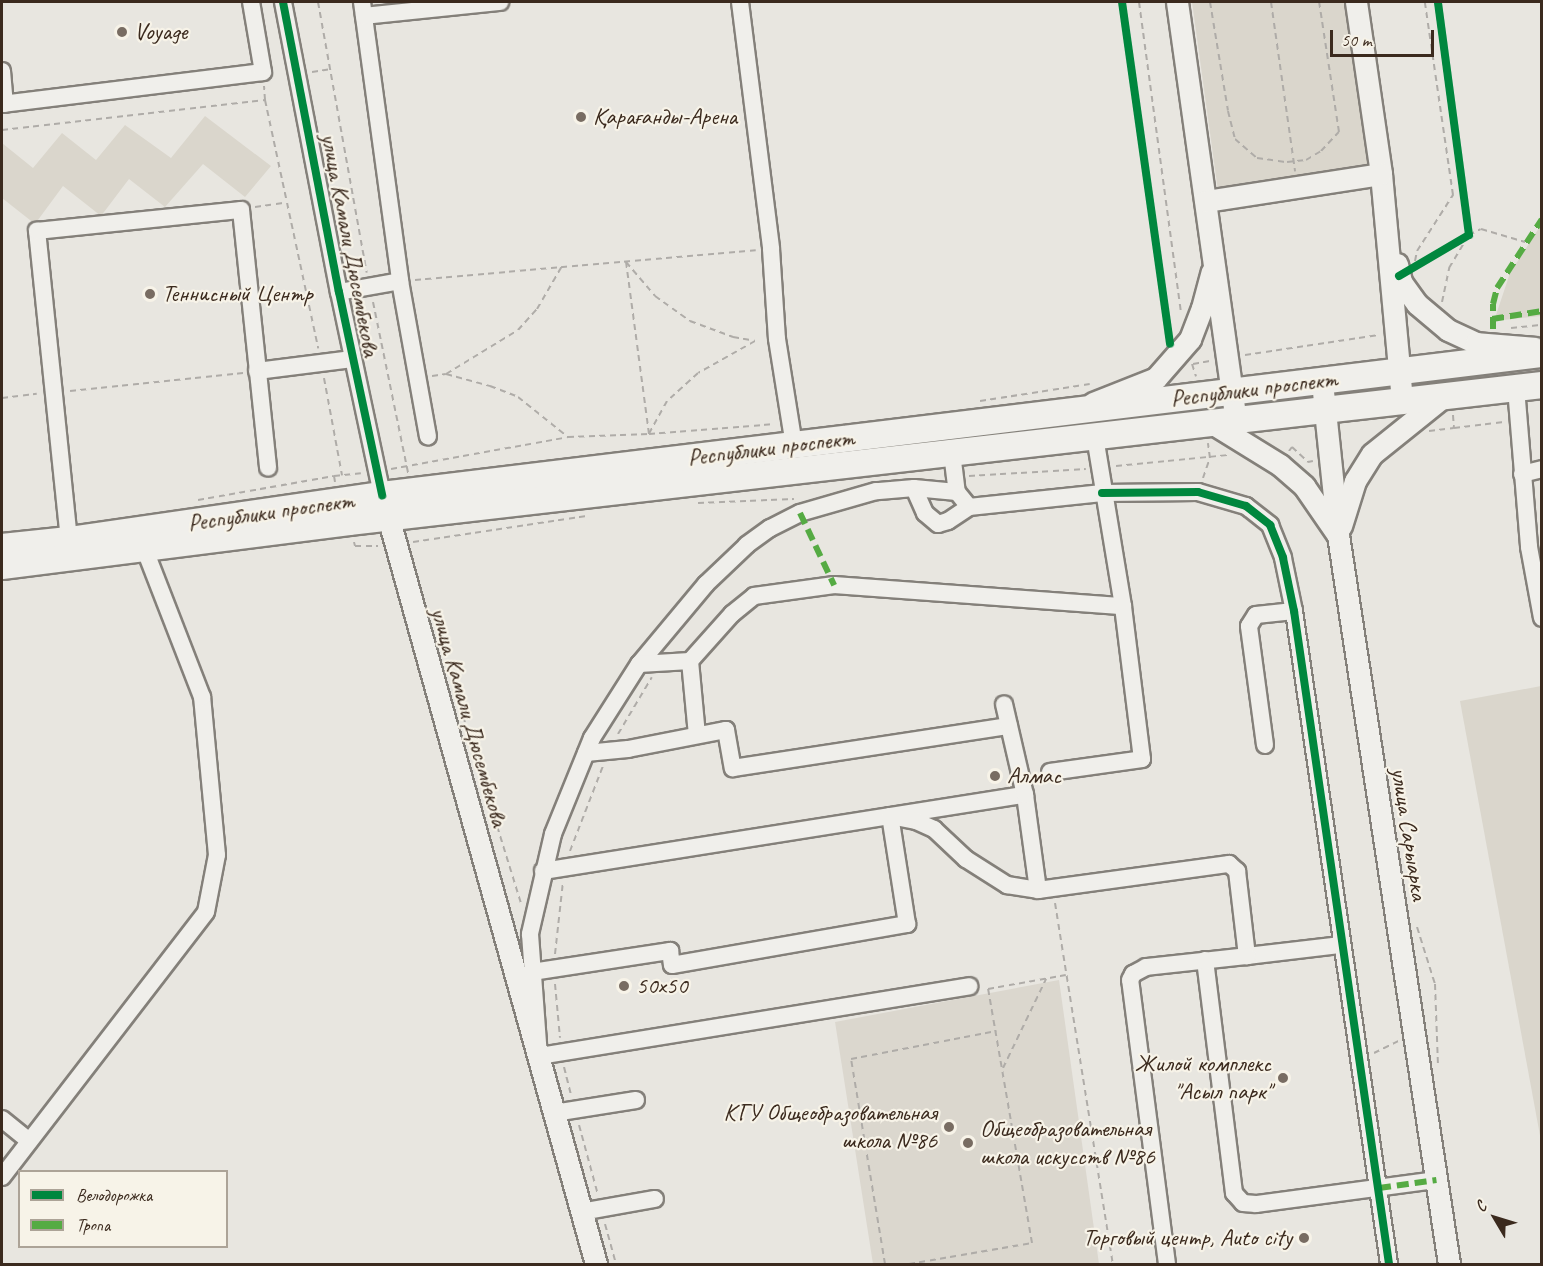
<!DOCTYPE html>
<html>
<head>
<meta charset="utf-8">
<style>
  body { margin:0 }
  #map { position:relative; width:1543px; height:1266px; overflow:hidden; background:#e8e6e0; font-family:Caveat,sans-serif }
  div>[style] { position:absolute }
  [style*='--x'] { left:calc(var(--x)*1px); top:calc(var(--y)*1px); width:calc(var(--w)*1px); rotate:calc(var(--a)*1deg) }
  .built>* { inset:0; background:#dbd7ce }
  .green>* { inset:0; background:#dad6cc }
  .path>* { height:2px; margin-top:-1px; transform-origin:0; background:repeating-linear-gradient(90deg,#afaca8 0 6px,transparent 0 10.5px) }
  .roads { filter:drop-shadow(2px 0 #84807a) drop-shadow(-2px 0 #84807a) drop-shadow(0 2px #84807a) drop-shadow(0 -2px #84807a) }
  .minor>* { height:16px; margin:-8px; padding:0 8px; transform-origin:8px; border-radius:8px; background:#f0efeb }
  .major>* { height:21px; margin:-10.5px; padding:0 10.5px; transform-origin:10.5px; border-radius:10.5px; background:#f0efeb }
  .highway>* { height:26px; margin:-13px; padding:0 13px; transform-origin:13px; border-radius:13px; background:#f0efeb }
  .quiet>* { height:6px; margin-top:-3px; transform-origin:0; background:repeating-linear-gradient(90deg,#55ab43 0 12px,transparent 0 18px) }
  .cycleway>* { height:8px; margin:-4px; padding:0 4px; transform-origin:4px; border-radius:4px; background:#00873e }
  .dots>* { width:16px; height:16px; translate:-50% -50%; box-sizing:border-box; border:3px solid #f7f3e8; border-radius:50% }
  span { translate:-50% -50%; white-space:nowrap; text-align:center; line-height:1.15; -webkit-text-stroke:4.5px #f7f3e8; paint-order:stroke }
  .poi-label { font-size:24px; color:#3b2a1e }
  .left { translate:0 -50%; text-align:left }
  .right { translate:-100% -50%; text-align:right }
  .street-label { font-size:24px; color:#3b2a1e }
  .frame { position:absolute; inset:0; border:3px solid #3b2a1e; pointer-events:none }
  .legend { position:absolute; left:18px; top:1170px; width:210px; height:78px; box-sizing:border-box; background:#f7f3e8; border:2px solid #aca397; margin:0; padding:8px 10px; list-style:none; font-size:18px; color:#3b2a1e }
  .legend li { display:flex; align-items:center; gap:12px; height:30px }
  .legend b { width:30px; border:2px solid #aca397 }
  .north { position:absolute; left:1465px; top:1188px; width:60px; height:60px; -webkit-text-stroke:4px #f7f3e8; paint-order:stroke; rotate:308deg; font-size:16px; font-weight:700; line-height:24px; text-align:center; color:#3b2a1e }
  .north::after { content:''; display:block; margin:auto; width:21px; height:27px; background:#3b2a1e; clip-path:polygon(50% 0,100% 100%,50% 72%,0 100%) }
  .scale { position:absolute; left:1330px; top:30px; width:104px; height:27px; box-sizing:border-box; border:3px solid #3b2a1e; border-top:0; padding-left:8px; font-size:18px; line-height:21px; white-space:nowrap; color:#3b2a1e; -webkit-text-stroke:4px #f7f3e8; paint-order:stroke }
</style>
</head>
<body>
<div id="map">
  <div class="built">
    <div style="clip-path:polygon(1059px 980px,1099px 1264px,873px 1264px,835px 1022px)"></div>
  </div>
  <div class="green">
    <div style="clip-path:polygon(1192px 2px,1345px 2px,1370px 174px,1218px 191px)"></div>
    <div style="clip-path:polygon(205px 116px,271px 166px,245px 197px,203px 164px,165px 207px,129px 179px,101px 216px,63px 186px,35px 224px,2px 198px,2px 143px,33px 168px,62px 133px,96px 160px,125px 125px,171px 158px)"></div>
    <div style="clip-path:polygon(1541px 225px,1541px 316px,1494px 321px,1510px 273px)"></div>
    <div style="clip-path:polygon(1541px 686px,1542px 686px,1541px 1141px,1460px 701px)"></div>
  </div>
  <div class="path">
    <div style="--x:318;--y:2;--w:275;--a:79.8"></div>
    <div style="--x:1139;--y:2;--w:312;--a:82.3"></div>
    <div style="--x:1210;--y:2;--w:110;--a:80.6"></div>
    <div style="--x:1228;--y:111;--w:29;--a:76"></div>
    <div style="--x:1235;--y:139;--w:29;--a:41"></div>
    <div style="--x:1257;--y:158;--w:30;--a:8"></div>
    <div style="--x:1287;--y:162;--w:19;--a:-6"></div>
    <div style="--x:1306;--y:160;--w:17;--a:-31"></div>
    <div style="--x:1321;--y:151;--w:26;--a:-47"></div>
    <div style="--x:1339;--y:132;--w:132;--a:-98.7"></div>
    <div style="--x:1271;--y:2;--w:171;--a:81.9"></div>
    <div style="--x:312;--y:72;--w:18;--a:-9"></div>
    <div style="--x:265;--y:100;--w:254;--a:77.9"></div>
    <div style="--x:2;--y:130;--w:265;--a:-6.5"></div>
    <div style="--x:265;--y:100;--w:14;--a:-94"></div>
    <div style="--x:255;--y:207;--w:30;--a:-8"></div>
    <div style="--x:1415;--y:261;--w:10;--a:-79"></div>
    <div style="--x:1417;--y:251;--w:67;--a:-57.3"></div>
    <div style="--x:1453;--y:195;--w:195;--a:-98.3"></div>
    <div style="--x:626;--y:262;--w:45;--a:49.5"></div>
    <div style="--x:655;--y:296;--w:43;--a:35.5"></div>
    <div style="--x:690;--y:321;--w:46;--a:20.4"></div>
    <div style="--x:733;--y:337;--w:22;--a:10"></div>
    <div style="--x:755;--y:341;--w:65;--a:150.7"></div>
    <div style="--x:698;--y:373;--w:42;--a:137.9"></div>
    <div style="--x:667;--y:401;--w:38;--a:119"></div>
    <div style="--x:649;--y:434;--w:174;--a:-97.6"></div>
    <div style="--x:415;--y:280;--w:342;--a:-5"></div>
    <div style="--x:373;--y:302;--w:175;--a:78.4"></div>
    <div style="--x:1442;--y:302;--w:35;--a:-78"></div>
    <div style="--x:1449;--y:268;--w:39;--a:-59"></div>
    <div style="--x:1469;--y:235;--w:13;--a:-27"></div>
    <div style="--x:1481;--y:229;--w:46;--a:16.5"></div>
    <div style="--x:1511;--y:328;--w:31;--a:-6"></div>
    <div style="--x:1245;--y:355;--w:135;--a:-8.5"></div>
    <div style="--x:1192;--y:364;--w:13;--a:72"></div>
    <div style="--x:1193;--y:364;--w:17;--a:-10"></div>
    <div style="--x:446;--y:374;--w:84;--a:-31.4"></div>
    <div style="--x:518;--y:330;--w:28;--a:-48"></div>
    <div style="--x:537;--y:309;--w:50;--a:-59.8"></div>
    <div style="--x:432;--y:376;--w:14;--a:-8"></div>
    <div style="--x:446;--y:374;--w:46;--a:15.3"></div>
    <div style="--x:490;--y:386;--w:30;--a:21"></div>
    <div style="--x:518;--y:397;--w:64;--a:38.7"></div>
    <div style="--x:324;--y:378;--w:99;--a:79.5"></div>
    <div style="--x:70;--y:391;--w:174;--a:-5.9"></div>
    <div style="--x:2;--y:398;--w:35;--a:-7"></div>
    <div style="--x:980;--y:401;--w:111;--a:-8.8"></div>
    <div style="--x:1453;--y:415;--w:13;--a:86"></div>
    <div style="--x:1454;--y:428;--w:50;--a:-6.8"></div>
    <div style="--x:1429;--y:431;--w:25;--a:-7"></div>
    <div style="--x:1289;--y:451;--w:5;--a:-53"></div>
    <div style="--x:1292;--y:447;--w:22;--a:43"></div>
    <div style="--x:1308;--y:462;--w:5;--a:-11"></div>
    <div style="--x:1116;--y:466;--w:114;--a:-5.6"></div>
    <div style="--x:391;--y:469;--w:180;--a:-10.2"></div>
    <div style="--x:568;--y:437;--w:81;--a:-2.1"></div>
    <div style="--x:649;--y:434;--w:126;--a:-4.5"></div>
    <div style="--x:969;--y:476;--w:117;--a:-3.4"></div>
    <div style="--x:1203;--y:478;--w:21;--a:-71"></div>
    <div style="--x:1210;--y:458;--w:15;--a:-98"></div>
    <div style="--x:335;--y:482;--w:6;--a:-99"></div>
    <div style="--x:334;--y:476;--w:27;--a:-6"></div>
    <div style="--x:198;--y:500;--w:138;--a:-10"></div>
    <div style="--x:698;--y:503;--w:96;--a:-2.4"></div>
    <div style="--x:354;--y:542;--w:4;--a:76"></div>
    <div style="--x:355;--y:546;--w:23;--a:0"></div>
    <div style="--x:413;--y:542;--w:177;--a:-8.5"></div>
    <div style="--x:463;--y:716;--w:196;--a:72.8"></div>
    <div style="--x:618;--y:734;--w:66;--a:-59.2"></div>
    <div style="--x:570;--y:851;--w:91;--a:-68.8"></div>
    <div style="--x:1055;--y:903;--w:366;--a:80.9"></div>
    <div style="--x:1417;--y:927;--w:60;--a:72.5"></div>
    <div style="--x:1435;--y:984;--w:81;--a:87.9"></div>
    <div style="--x:555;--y:954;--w:72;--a:-83.7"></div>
    <div style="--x:555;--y:984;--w:54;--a:84.7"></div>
    <div style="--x:1374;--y:1053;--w:28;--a:-26"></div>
    <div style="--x:564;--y:1067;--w:30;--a:76"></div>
    <div style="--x:1003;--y:1068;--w:99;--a:-64.2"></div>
    <div style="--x:579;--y:1125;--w:73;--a:74.8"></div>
    <div style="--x:605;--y:1224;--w:41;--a:74.6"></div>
    <div style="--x:885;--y:1264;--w:208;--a:-99.4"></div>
    <div style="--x:851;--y:1059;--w:148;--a:-10.9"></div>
    <div style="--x:909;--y:1264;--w:125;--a:-9.7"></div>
    <div style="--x:1032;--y:1243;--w:258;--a:-99.8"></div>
    <div style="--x:988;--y:989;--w:79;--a:-10.2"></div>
  </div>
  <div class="roads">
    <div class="minor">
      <div style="--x:283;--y:2;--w:295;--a:79.1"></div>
      <div style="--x:339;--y:292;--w:208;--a:78"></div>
      <div style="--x:362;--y:2;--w:282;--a:82.2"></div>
      <div style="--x:400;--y:281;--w:158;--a:79.8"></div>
      <div style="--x:740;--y:2;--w:249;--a:82.8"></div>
      <div style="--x:771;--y:249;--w:90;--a:86.2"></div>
      <div style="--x:777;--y:339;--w:107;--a:80.9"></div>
      <div style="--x:364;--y:16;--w:137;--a:-5.9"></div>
      <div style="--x:2;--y:71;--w:33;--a:85"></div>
      <div style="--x:2;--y:104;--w:263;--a:-7"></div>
      <div style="--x:263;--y:72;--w:71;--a:-99.7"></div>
      <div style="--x:339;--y:292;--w:62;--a:-10.2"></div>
      <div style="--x:257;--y:371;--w:96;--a:-7.2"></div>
      <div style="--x:1516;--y:388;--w:160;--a:85.3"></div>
      <div style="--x:1529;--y:547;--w:72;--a:79.6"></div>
      <div style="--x:952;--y:453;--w:39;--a:83"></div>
      <div style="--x:957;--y:492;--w:19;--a:51"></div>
      <div style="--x:969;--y:507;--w:134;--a:-6"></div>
      <div style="--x:1102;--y:493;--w:96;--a:-0.6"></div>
      <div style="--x:1198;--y:492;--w:50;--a:16.3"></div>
      <div style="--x:1246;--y:506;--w:31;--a:38"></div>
      <div style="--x:1270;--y:525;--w:35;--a:68"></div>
      <div style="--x:1283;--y:558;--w:54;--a:78.3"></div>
      <div style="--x:1294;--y:611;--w:660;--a:81.72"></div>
      <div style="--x:1522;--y:474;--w:21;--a:-14"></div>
      <div style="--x:914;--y:488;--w:43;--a:5.3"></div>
      <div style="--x:969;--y:507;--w:25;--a:146"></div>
      <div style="--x:948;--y:521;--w:10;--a:163"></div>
      <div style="--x:938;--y:524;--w:17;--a:-140"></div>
      <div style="--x:925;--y:513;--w:27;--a:-114"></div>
      <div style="--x:914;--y:488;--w:38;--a:175"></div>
      <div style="--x:876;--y:491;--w:79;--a:163.9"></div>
      <div style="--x:800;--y:513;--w:34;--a:153"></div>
      <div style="--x:770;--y:528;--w:29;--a:144"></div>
      <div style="--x:747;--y:545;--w:57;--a:136.4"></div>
      <div style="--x:706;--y:584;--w:104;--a:129.9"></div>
      <div style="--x:639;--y:664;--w:88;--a:122.4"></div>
      <div style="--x:592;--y:738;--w:104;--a:112.1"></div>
      <div style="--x:553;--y:834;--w:103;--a:103"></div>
      <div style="--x:530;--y:934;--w:122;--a:85.8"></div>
      <div style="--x:539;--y:1056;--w:436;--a:-9.2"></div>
      <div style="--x:69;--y:540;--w:311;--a:-95.9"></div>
      <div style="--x:37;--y:231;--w:205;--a:-5.9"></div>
      <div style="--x:241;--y:210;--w:259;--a:84"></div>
      <div style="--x:690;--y:661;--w:74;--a:84.6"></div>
      <div style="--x:639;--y:664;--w:51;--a:-3.4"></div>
      <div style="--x:690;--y:661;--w:63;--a:-48.2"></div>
      <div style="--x:732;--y:614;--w:28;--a:-39"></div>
      <div style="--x:754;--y:596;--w:81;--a:-7.8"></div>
      <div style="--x:834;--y:585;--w:290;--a:4.2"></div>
      <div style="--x:1265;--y:745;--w:120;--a:-97.7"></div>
      <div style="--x:1249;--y:626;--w:13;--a:-58"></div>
      <div style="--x:1256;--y:615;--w:38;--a:-6"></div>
      <div style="--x:586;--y:753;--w:42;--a:-5.4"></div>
      <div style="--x:628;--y:749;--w:100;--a:-11"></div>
      <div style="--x:726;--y:730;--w:39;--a:80"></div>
      <div style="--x:733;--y:768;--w:279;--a:-8.7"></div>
      <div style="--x:1050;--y:772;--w:93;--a:-8"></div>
      <div style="--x:1142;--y:759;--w:154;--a:-97.1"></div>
      <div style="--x:1123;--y:606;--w:171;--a:-99.4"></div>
      <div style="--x:1025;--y:795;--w:96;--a:82.2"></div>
      <div style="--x:1038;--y:890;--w:193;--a:-7.8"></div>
      <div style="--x:1229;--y:864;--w:11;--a:41"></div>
      <div style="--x:1237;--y:871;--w:86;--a:83.3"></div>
      <div style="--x:1247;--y:956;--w:95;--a:-6.7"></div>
      <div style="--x:543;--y:871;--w:488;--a:-9"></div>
      <div style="--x:1025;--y:795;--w:93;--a:-103"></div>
      <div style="--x:1205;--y:960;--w:235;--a:82.9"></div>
      <div style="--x:1234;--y:1193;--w:13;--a:48"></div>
      <div style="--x:1243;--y:1203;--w:13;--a:4"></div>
      <div style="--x:1256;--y:1204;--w:182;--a:-7.6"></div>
      <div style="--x:532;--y:972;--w:140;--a:-8.7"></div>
      <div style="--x:670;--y:951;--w:14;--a:82"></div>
      <div style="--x:672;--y:965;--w:239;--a:-9.9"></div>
      <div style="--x:907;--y:924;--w:109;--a:-98.9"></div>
      <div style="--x:890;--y:816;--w:26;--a:11"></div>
      <div style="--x:916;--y:821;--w:20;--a:24"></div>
      <div style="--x:934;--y:829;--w:44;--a:43.2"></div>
      <div style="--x:966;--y:859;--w:49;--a:32.4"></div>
      <div style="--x:1007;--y:885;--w:31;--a:9"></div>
      <div style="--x:554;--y:1113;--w:83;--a:-9"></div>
      <div style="--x:2;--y:1119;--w:35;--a:39"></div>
      <div style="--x:2;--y:1177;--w:334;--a:-52.4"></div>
      <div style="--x:206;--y:912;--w:58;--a:-79.1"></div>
      <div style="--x:217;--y:855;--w:159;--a:-95.4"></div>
      <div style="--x:202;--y:697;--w:158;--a:-111.2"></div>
      <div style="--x:581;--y:1212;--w:75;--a:-10"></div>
      <div style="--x:1167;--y:1264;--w:286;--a:-97.4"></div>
      <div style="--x:1130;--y:980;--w:7;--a:-63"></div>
      <div style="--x:1133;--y:974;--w:15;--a:-28"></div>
      <div style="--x:1146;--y:967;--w:102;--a:-6.2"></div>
    </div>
    <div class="major">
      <div style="--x:1177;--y:2;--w:422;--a:82"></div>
      <div style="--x:1356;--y:2;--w:174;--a:81.7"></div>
      <div style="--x:1381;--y:174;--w:229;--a:84.7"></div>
      <div style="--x:1206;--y:201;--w:177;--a:-8.8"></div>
      <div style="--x:1397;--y:264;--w:18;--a:77"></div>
      <div style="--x:1401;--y:282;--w:27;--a:54"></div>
      <div style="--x:1417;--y:304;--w:40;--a:40"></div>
      <div style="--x:1448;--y:330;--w:31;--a:25"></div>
      <div style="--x:1476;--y:343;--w:59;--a:4.8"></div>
      <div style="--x:1322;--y:382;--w:154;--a:84"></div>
      <div style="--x:1338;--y:535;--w:737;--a:81.34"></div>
      <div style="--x:1093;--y:403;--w:68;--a:-21.6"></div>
      <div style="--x:1156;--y:378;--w:52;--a:-48.9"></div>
      <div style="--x:1190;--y:339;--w:33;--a:-69"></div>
      <div style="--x:1202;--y:308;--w:38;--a:-75"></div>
      <div style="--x:1212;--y:423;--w:80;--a:31.7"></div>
      <div style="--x:1280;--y:465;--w:32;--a:41"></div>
      <div style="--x:1304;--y:486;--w:58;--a:55.5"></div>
      <div style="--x:384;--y:502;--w:791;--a:74.45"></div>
      <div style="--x:1341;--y:526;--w:47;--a:-72.7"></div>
      <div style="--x:1355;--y:481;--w:32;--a:-58"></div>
      <div style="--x:1372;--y:454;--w:91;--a:-38.8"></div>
    </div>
    <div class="highway">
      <div style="--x:2;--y:547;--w:67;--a:-6"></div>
      <div style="--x:69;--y:540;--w:316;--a:-8.2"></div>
      <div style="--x:382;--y:495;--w:1169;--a:-6.93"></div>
      <div style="--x:2;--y:566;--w:350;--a:-7.2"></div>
      <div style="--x:349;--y:522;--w:1201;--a:-6.55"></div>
    </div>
  </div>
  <div class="quiet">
    <div style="--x:1492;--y:319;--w:51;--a:-9.1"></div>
    <div style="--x:1493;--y:329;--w:25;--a:-90"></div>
    <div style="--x:1493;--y:304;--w:16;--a:-76"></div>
    <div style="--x:1497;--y:288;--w:82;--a:-56.9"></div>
    <div style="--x:800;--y:513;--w:80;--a:64.7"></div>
    <div style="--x:1379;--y:1188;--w:58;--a:-8"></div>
  </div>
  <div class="cycleway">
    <div style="--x:283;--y:2;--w:295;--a:79.1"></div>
    <div style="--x:339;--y:292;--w:208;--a:78"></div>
    <div style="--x:1122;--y:2;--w:345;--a:82"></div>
    <div style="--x:1399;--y:276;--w:81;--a:-30.4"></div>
    <div style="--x:1469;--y:235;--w:235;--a:-97.6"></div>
    <div style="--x:1102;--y:493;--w:96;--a:-0.6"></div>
    <div style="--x:1198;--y:492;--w:50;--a:16.3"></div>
    <div style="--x:1246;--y:506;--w:31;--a:38"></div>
    <div style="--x:1270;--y:525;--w:35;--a:68"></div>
    <div style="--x:1283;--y:558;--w:54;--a:78.3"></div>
    <div style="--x:1294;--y:611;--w:660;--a:81.72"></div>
  </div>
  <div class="dots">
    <div style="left:122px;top:32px;background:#786c62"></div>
    <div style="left:581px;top:117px;background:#786c62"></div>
    <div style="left:150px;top:294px;background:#786c62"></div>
    <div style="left:995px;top:776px;background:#786c62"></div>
    <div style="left:624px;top:986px;background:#786c62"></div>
    <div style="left:1283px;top:1078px;background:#786c62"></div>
    <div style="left:949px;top:1127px;background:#786c62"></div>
    <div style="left:968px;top:1143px;background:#786c62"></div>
    <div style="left:1304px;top:1238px;background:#786c62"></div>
  </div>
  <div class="poi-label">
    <span class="left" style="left:134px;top:32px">Voyage</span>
    <span class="left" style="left:593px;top:117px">Қарағанды-Арена</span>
    <span class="left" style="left:162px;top:294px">Теннисный Центр</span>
    <span class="left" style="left:1007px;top:776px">Алмас</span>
    <span class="left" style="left:636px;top:986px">50х50</span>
    <span class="right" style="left:1271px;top:1078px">Жилой комплекс<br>"Асыл парк"</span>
    <span class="right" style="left:937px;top:1127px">КГУ Общеобразовательная<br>школа №86</span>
    <span class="left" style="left:980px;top:1143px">Общеобразовательная<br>школа искусств №86</span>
    <span class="right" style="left:1292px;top:1238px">Торговый центр, Auto city</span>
  </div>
  <div class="street-label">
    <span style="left:350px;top:245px;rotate:79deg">улица Камали Дюсембекова</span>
    <span style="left:1254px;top:389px;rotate:-7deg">Республики проспект</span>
    <span style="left:771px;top:448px;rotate:-7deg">Республики проспект</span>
    <span style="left:271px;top:512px;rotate:-8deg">Республики проспект</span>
    <span style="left:469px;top:717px;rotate:74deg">улица Камали Дюсембекова</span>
    <span style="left:1409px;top:834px;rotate:81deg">улица Сарыарка</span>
  </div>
  <div class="frame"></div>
  <ul class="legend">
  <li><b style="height:8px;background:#00873e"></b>Велодорожка</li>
  <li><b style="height:8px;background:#55ab43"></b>Тропа</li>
  </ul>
  <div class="north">С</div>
  <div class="scale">50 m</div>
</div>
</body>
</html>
